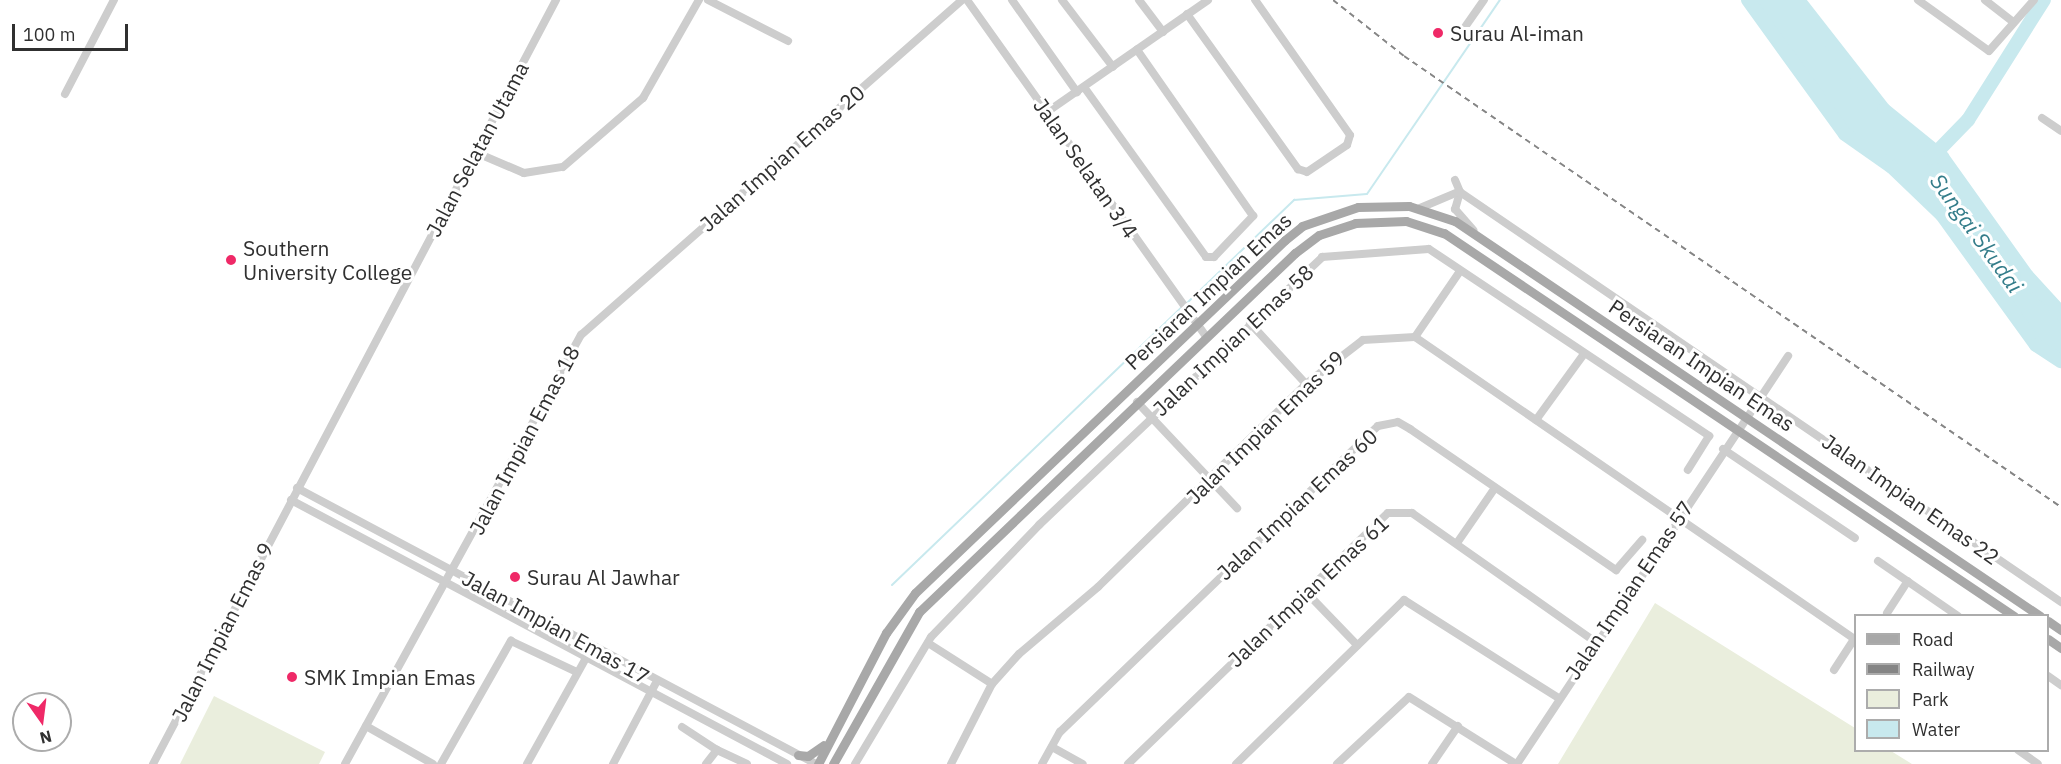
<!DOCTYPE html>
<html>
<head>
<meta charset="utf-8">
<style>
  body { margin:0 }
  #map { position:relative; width:2061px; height:764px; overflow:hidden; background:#fff; font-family:"IBM Plex Sans",sans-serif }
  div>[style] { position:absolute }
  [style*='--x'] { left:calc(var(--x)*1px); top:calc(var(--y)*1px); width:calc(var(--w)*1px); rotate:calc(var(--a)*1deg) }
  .green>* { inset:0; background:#eaeedd }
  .water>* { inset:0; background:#c8e9ee }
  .stream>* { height:2px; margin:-1px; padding:0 1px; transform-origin:1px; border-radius:1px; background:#c8e9ee }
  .river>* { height:14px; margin:-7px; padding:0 7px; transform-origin:7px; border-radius:7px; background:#c8e9ee }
  .minor>* { height:8px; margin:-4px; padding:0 4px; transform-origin:4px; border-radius:4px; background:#cdcdcd }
  .major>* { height:9px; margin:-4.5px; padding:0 4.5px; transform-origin:4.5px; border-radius:4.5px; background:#a8a8a8 }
  .rail>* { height:2px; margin-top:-1px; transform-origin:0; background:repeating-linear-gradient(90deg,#858585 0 6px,transparent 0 10.5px) }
  .dots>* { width:16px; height:16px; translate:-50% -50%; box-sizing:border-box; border:3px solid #fff; border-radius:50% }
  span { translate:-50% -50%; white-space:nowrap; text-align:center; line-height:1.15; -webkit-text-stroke:6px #fff; paint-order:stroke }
  .poi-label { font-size:21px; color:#303030 }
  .left { translate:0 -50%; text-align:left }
  .street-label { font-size:21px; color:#303030 }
  .water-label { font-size:22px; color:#347d8a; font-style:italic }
  .legend { position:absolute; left:1854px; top:614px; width:195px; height:138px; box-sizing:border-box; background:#fff; border:2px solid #acacac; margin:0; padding:8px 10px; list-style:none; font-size:18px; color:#303030 }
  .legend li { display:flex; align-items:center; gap:12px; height:30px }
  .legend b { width:30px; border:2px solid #acacac }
  .north { position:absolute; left:12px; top:692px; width:60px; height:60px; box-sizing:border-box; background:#fff; border:2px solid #acacac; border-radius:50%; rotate:166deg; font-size:16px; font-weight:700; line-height:24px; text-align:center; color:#303030 }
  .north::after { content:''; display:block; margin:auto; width:21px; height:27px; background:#ef2967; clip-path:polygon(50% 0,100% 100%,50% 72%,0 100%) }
  .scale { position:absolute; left:12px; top:24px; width:116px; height:27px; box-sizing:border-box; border:3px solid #303030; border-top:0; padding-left:8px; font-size:18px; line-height:21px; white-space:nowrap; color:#303030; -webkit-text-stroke:4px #fff; paint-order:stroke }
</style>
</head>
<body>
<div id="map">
  <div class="green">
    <div style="clip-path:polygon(1655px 603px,1855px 728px,1856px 750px,1891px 751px,1912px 764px,1558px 764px)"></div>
    <div style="clip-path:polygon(214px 696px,325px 752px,319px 764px,180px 764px)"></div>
  </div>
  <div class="water">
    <div style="clip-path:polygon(1748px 0,1798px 0,1883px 110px,1942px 157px,2027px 276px,2061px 313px,2061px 361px,2036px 345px,1942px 215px,1892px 167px,1845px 134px)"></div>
  </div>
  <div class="stream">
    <div style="--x:1187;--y:303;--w:149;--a:-43.9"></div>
    <div style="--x:1294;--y:200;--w:73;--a:-4.7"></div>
    <div style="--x:1367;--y:194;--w:235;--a:-55.6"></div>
    <div style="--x:892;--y:585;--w:402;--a:-43.8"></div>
  </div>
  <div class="river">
    <div style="--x:1748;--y:0;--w:165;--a:54.1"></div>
    <div style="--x:1845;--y:134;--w:57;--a:35.1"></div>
    <div style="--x:1892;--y:167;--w:69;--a:43.8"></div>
    <div style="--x:1942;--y:215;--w:160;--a:54.1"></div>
    <div style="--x:2036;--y:345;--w:30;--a:33"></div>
    <div style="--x:1798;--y:0;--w:140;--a:52"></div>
    <div style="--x:1884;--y:110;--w:75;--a:39"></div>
    <div style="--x:1942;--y:157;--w:146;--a:54.5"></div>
    <div style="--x:2027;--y:276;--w:50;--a:47.4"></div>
    <div style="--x:1931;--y:158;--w:53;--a:-45.8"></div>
    <div style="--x:1968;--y:120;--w:142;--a:-57.7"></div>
  </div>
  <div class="minor">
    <div style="--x:708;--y:0;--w:90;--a:27.1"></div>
    <div style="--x:967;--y:0;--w:412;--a:54.6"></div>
    <div style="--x:1012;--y:0;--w:113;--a:54.8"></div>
    <div style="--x:1062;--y:0;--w:84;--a:52.7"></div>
    <div style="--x:1139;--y:0;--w:40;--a:53"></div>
    <div style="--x:1918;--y:0;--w:87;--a:35.7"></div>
    <div style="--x:1989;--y:51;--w:68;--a:-48.6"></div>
    <div style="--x:1985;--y:0;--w:34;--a:38"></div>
    <div style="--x:1187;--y:14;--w:191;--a:54.4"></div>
    <div style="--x:1298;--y:169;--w:9;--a:18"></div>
    <div style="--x:1307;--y:172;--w:48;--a:-34"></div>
    <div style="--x:1347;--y:145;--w:10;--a:-73"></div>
    <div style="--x:1350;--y:135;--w:165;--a:-125.1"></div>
    <div style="--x:1465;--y:27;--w:33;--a:-55"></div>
    <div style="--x:1084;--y:87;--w:209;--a:54.3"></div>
    <div style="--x:1206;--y:257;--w:8;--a:0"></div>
    <div style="--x:1214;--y:257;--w:57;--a:-46.4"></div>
    <div style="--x:1253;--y:216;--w:203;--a:-124.9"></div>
    <div style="--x:65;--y:94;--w:106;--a:-62.5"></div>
    <div style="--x:1047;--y:112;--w:196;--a:-34.8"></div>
    <div style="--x:2042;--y:118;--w:23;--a:34"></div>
    <div style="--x:477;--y:153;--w:51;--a:23.1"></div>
    <div style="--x:524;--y:173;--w:39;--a:-9"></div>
    <div style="--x:563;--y:167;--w:106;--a:-40.8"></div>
    <div style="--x:643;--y:98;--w:113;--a:-60.3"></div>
    <div style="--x:1455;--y:180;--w:13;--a:67"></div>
    <div style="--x:1460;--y:192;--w:728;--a:34.3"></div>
    <div style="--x:1460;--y:192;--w:18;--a:106"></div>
    <div style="--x:1455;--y:209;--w:28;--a:49"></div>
    <div style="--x:1420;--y:208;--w:41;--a:-22.8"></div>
    <div style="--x:1250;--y:323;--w:83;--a:47.4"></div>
    <div style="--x:1415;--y:337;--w:80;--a:-55.7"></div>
    <div style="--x:1137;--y:402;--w:146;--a:46.7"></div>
    <div style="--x:1536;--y:420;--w:82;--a:-54"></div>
    <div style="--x:1723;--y:449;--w:159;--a:34"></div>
    <div style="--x:297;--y:488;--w:588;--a:28"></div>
    <div style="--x:291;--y:500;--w:562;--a:28.02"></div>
    <div style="--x:1457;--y:543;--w:67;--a:-55.4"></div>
    <div style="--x:1878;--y:561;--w:97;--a:34.5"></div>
    <div style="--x:1306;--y:592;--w:74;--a:46.1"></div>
    <div style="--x:1887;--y:613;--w:38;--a:-57"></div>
    <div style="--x:928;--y:643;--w:76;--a:32.6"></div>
    <div style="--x:1834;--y:670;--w:37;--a:-57"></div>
    <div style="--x:2048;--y:676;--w:16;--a:35"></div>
    <div style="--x:366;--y:726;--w:77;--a:29.6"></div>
    <div style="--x:682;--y:727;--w:42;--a:33.3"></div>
    <div style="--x:1052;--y:747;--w:35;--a:29"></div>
    <div style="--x:2018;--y:750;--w:24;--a:35"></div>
    <div style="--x:153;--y:764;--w:864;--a:-62.19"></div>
    <div style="--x:345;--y:764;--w:490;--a:-61.2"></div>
    <div style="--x:581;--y:335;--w:507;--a:-41.32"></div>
    <div style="--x:441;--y:764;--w:142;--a:-60.4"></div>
    <div style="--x:511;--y:641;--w:73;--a:25.2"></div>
    <div style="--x:527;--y:764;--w:124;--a:-60.9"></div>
    <div style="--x:613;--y:764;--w:94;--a:-62.1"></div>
    <div style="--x:706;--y:764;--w:18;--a:-52"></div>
    <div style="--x:717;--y:750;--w:33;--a:25"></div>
    <div style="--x:855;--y:764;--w:148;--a:-59.1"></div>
    <div style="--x:931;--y:637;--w:156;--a:-46"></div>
    <div style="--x:1039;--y:525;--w:390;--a:-43.4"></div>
    <div style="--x:1322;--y:257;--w:107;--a:-4.3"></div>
    <div style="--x:1429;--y:249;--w:337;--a:33.7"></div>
    <div style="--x:1709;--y:436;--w:40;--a:122"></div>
    <div style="--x:951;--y:764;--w:90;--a:-62.9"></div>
    <div style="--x:992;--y:684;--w:40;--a:-48"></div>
    <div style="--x:1019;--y:654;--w:104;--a:-40.3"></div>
    <div style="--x:1098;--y:587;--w:291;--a:-44.3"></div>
    <div style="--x:1306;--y:384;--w:72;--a:-37.7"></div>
    <div style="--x:1363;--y:340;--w:52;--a:-3.3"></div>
    <div style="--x:1415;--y:337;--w:535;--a:34.49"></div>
    <div style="--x:1042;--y:764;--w:37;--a:-61"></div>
    <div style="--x:1060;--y:732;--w:441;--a:-43.9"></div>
    <div style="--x:1378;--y:426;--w:20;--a:-11"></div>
    <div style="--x:1398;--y:422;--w:14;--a:30"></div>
    <div style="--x:1410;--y:429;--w:250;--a:34.4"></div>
    <div style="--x:1616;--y:570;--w:40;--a:-49"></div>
    <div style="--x:1128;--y:764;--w:361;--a:-44"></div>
    <div style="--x:1388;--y:513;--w:24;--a:0"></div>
    <div style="--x:1412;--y:513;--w:223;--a:35.1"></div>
    <div style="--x:1236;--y:764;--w:235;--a:-44.3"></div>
    <div style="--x:1404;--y:600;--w:181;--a:32.4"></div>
    <div style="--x:1337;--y:764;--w:98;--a:-42.9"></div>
    <div style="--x:1409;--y:697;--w:126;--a:32.1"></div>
    <div style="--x:1432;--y:764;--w:46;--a:-55.6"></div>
    <div style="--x:1517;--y:764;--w:490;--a:-56.4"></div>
  </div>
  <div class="major">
    <div style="--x:2048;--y:621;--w:16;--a:35"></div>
    <div style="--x:2048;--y:639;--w:16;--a:35"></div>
    <div style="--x:798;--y:755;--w:10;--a:6"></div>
    <div style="--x:808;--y:756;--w:19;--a:-35"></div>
    <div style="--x:818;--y:764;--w:148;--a:-62.6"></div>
    <div style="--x:886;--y:633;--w:49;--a:-54.1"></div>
    <div style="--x:915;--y:593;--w:511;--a:-43.65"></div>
    <div style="--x:1285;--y:240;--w:22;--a:-39"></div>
    <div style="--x:1302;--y:226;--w:59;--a:-18.7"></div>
    <div style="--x:1358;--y:207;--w:51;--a:-1.1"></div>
    <div style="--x:1409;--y:206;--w:48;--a:18.1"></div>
    <div style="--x:1455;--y:221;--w:706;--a:34.03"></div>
    <div style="--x:833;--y:764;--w:175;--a:-60.5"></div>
    <div style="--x:919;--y:612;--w:520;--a:-43.68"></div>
    <div style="--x:1295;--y:253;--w:30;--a:-37"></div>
    <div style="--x:1319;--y:235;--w:38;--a:-18"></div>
    <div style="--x:1355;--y:223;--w:51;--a:-2.2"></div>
    <div style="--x:1406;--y:221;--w:40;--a:18"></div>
    <div style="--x:1444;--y:233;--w:687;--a:33.9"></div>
  </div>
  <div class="rail">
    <div style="--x:1333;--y:0;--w:90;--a:38.3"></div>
    <div style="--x:1404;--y:56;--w:797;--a:34.47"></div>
  </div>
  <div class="dots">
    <div style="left:1438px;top:33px;background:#ef2967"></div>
    <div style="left:231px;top:260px;background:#ef2967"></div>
    <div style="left:515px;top:577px;background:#ef2967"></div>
    <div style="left:292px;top:677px;background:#ef2967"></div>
  </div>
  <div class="poi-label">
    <span class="left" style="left:1450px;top:33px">Surau Al-iman</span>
    <span class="left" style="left:243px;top:260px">Southern<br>University College</span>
    <span class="left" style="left:527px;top:577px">Surau Al Jawhar</span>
    <span class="left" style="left:304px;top:677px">SMK Impian Emas</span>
  </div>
  <div class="street-label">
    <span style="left:477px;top:149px;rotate:-62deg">Jalan Selatan Utama</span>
    <span style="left:782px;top:158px;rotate:-41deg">Jalan Impian Emas 20</span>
    <span style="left:1086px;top:168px;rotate:55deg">Jalan Selatan 3/4</span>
    <span style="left:1208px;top:291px;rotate:-43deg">Persiaran Impian Emas</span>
    <span style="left:1233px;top:340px;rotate:-43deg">Jalan Impian Emas 58</span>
    <span style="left:1702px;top:365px;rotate:34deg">Persiaran Impian Emas</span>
    <span style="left:1265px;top:427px;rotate:-44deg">Jalan Impian Emas 59</span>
    <span style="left:524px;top:440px;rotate:-62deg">Jalan Impian Emas 18</span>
    <span style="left:1911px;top:499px;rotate:35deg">Jalan Impian Emas 22</span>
    <span style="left:1297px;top:504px;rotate:-43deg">Jalan Impian Emas 60</span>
    <span style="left:1629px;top:590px;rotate:-56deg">Jalan Impian Emas 57</span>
    <span style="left:1308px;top:591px;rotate:-43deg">Jalan Impian Emas 61</span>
    <span style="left:556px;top:627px;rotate:29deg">Jalan Impian Emas 17</span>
    <span style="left:222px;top:632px;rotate:-63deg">Jalan Impian Emas 9</span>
  </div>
  <div class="water-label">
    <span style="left:1977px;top:233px;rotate:54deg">Sungai Skudai</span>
  </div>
  <ul class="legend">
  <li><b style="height:8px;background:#a8a8a8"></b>Road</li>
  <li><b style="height:8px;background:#858585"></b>Railway</li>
  <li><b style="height:16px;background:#eaeedd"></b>Park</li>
  <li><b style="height:16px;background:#c8e9ee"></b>Water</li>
  </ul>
  <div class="north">N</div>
  <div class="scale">100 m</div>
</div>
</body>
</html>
